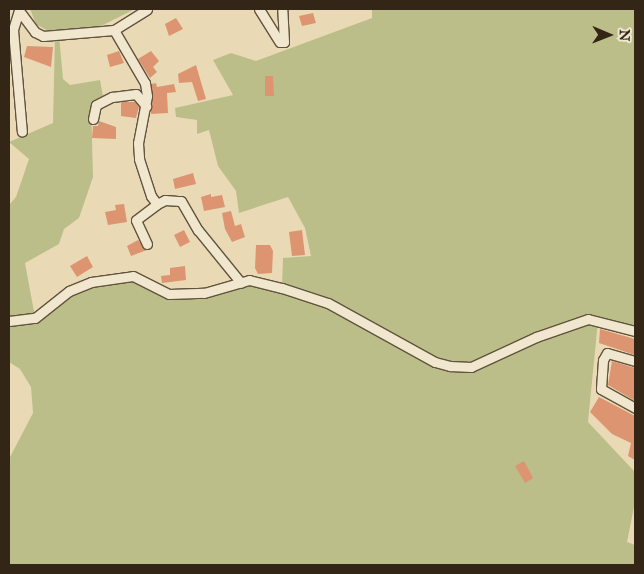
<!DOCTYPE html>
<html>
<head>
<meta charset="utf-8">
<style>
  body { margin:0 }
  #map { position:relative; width:644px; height:574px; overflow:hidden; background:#e9dab5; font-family:"IM FELL Great Primer",serif }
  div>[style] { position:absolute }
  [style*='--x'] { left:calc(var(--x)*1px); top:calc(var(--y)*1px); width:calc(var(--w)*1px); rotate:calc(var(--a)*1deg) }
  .green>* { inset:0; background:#bcbe8a }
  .building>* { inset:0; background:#dd9471 }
  .roads { filter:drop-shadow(1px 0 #61533e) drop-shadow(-1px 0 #61533e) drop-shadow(0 1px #61533e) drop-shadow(0 -1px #61533e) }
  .minor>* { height:9px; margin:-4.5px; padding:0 4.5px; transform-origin:4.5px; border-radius:4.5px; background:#f1e7cf }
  span { translate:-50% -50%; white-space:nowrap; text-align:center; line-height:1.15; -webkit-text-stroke:4.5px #f1e7cf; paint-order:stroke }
  .frame { position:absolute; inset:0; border:10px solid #342616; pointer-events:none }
  .north { position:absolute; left:584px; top:10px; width:50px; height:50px; -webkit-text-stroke:4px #f1e7cf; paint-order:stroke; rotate:91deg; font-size:14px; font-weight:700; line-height:20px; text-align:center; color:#342616 }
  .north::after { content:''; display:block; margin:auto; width:18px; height:22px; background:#342616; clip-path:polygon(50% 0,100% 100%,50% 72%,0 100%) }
</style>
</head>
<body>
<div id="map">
  <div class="green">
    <div style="clip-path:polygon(30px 9px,135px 9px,91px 31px,59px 35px,63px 79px,70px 85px,100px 80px,103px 96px,91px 102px,93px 177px,79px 218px,64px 229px,59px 244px,25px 263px,35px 317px,69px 291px,133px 276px,160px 291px,204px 293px,249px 280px,282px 287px,283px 258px,311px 256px,305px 228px,288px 197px,239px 213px,236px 191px,218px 166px,209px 130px,197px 134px,197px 120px,176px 117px,175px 108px,233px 95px,213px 60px,231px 53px,256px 61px,372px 18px,372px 9px,635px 9px,635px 331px,598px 321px,588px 422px,635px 472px,635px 502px,627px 542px,635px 545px,635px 565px,9px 565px,9px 459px,33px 413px,31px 387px,20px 369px,9px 362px,9px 205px,16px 197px,29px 159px,9px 142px,53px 123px,55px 35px,36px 24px)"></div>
  </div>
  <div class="building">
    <div style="clip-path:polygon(313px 13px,316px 23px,302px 26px,299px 16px)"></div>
    <div style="clip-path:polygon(176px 18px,183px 29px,169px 36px,165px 24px)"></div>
    <div style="clip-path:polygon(27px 46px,53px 47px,51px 67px,24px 57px)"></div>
    <div style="clip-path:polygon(119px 51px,124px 63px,110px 67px,107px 55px)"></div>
    <div style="clip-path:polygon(151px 51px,159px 61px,153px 67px,157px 72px,150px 78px,138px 59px)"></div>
    <div style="clip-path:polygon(196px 65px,206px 99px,198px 101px,192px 82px,179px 83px,178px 74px)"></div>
    <div style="clip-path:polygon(265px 76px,273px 76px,274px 96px,265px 96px)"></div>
    <div style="clip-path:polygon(156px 83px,157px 87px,174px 84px,176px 92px,167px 93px,168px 113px,151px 114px,151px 84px)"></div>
    <div style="clip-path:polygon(121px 102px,135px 102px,139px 107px,136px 118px,121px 116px)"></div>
    <div style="clip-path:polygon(99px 121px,116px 127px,116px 139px,92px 138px,93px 126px,98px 126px)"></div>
    <div style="clip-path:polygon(193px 173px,196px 184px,175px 189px,173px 179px)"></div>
    <div style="clip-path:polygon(211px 194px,211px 197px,222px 195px,225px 207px,204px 211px,201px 197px)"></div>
    <div style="clip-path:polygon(124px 204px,127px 222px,108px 225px,105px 212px,116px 210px,115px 205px)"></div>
    <div style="clip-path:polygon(231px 211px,235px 226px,241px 224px,245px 237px,232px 242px,225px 229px,222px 213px)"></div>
    <div style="clip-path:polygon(184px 230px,190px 242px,180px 247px,174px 235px)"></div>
    <div style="clip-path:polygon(302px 230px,305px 255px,292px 256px,289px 232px)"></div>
    <div style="clip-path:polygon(138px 240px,147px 250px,131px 256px,127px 246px)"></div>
    <div style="clip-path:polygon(256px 245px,270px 245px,273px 251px,272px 273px,258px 274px,255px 268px)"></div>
    <div style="clip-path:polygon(87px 256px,93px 267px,77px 277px,70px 266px)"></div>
    <div style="clip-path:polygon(185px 266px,186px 280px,162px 283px,161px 276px,170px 275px,170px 268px)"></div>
    <div style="clip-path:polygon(600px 329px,635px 339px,635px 355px,599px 343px)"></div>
    <div style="clip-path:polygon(612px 361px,635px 368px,635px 401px,608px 385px)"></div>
    <div style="clip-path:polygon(599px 397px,635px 416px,635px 460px,628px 456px,631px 443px,612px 434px,590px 412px)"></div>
    <div style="clip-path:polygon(524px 461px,533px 478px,525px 483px,515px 466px)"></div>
  </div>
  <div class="roads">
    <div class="minor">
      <div style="--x:259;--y:9;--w:39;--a:58"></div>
      <div style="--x:280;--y:42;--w:4;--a:0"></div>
      <div style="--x:284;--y:42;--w:33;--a:-93"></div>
      <div style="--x:19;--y:10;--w:21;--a:107"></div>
      <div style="--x:13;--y:30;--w:102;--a:85"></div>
      <div style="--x:20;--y:12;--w:25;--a:53"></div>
      <div style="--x:35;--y:32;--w:9;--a:27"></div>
      <div style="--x:43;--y:36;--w:71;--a:-4.8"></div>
      <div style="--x:114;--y:30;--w:39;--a:-32"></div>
      <div style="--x:114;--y:30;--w:61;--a:59.7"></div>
      <div style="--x:145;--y:83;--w:13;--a:81"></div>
      <div style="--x:147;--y:96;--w:48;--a:100.8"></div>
      <div style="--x:138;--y:143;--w:16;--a:86"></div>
      <div style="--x:139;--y:159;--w:39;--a:72"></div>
      <div style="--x:151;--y:196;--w:10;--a:53"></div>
      <div style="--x:157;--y:204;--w:9;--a:-27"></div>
      <div style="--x:165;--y:200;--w:16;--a:4"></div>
      <div style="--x:181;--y:201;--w:34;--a:60"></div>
      <div style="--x:198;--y:230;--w:68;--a:50.9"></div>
      <div style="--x:93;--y:119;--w:14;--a:-78"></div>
      <div style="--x:96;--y:105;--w:18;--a:-27"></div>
      <div style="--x:112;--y:97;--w:24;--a:-7"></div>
      <div style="--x:136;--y:94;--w:16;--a:50"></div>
      <div style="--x:147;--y:244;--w:26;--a:-115"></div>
      <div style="--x:136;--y:220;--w:26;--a:-37"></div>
      <div style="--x:9;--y:321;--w:26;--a:-7"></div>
      <div style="--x:35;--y:318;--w:43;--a:-38.5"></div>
      <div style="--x:69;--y:291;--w:24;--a:-22"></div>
      <div style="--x:91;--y:282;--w:42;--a:-8.1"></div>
      <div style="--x:133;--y:276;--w:40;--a:26.6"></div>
      <div style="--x:169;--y:294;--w:35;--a:-2"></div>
      <div style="--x:204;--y:293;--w:47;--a:-16.1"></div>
      <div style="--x:249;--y:280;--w:34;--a:14"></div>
      <div style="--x:282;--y:288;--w:48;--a:18.1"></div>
      <div style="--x:328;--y:303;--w:122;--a:28.9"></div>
      <div style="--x:435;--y:362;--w:16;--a:15"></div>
      <div style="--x:450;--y:366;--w:21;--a:3"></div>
      <div style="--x:471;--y:367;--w:72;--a:-24.8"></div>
      <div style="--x:536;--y:337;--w:55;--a:-19.1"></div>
      <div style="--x:588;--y:319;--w:49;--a:14.3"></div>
      <div style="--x:635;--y:361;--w:29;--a:-164"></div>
      <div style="--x:607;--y:353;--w:8;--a:120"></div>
      <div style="--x:603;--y:360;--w:29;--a:94"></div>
      <div style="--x:601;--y:389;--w:39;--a:29"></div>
    </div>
  </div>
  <div class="frame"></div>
  <div class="north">N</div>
</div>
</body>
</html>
